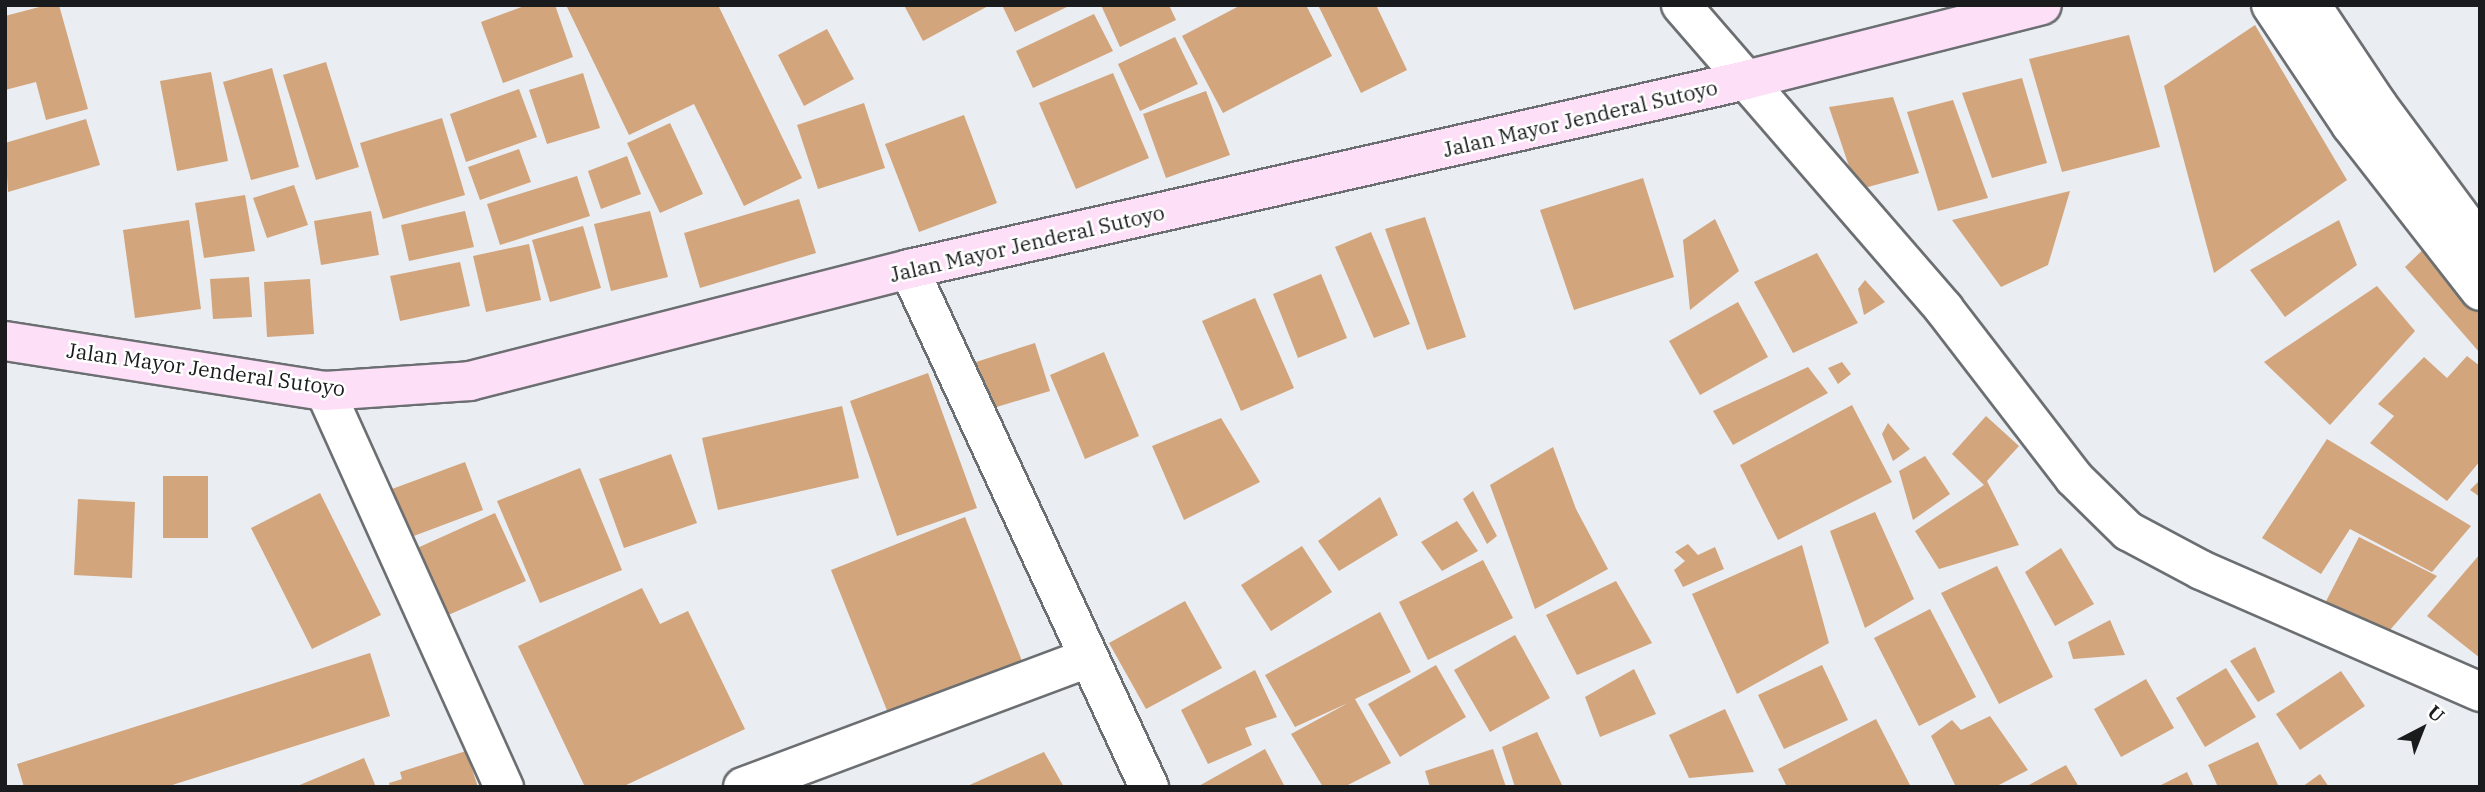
<!DOCTYPE html>
<html>
<head>
<meta charset="utf-8">
<style>
  body { margin:0 }
  #map { position:relative; width:2485px; height:792px; overflow:hidden; background:#eaedf1; font-family:"IBM Plex Serif",serif }
  div>[style] { position:absolute }
  [style*='--x'] { left:calc(var(--x)*1px); top:calc(var(--y)*1px); width:calc(var(--w)*1px); rotate:calc(var(--a)*1deg) }
  .building>* { inset:0; background:#d2a57c }
  .roads { filter:drop-shadow(2px 0 #6c6f72) drop-shadow(-2px 0 #6c6f72) drop-shadow(0 2px #6c6f72) drop-shadow(0 -2px #6c6f72) }
  .minor>* { height:38px; margin:-19px; padding:0 19px; transform-origin:19px; border-radius:19px; background:#fff }
  .secondary>* { height:38px; margin:-19px; padding:0 19px; transform-origin:19px; border-radius:19px; background:#fddff7 }
  span { translate:-50% -50%; white-space:nowrap; text-align:center; line-height:1.15; -webkit-text-stroke:5px #fff; paint-order:stroke }
  .street-label { font-size:21px; color:#1a1b1d }
  .frame { position:absolute; inset:0; border:7px solid #1a1b1d; pointer-events:none }
  .north { position:absolute; left:2387px; top:694px; width:70px; height:70px; -webkit-text-stroke:5px #fff; paint-order:stroke; rotate:42deg; font-size:19px; font-weight:700; line-height:28px; text-align:center; color:#1a1b1d }
  .north::after { content:''; display:block; margin:auto; width:24px; height:32px; background:#1a1b1d; clip-path:polygon(50% 0,100% 100%,50% 72%,0 100%) }
</style>
</head>
<body>
<div id="map">
  <div class="building">
    <div style="clip-path:polygon(47px 5px,59px 5px,88px 109px,46px 120px,36px 82px,5px 90px,5px 16px)"></div>
    <div style="clip-path:polygon(527px 5px,555px 5px,573px 57px,503px 83px,481px 22px)"></div>
    <div style="clip-path:polygon(566px 5px,718px 5px,802px 178px,744px 206px,694px 104px,629px 135px)"></div>
    <div style="clip-path:polygon(909px 5px,990px 5px,923px 41px,905px 7px)"></div>
    <div style="clip-path:polygon(1002px 5px,1071px 5px,1015px 32px)"></div>
    <div style="clip-path:polygon(1101px 5px,1169px 5px,1176px 20px,1120px 47px)"></div>
    <div style="clip-path:polygon(1241px 5px,1306px 5px,1332px 56px,1223px 113px,1182px 36px)"></div>
    <div style="clip-path:polygon(1318px 5px,1376px 5px,1407px 70px,1361px 93px)"></div>
    <div style="clip-path:polygon(1094px 14px,1113px 51px,1033px 88px,1016px 51px)"></div>
    <div style="clip-path:polygon(2255px 25px,2347px 180px,2214px 273px,2164px 86px)"></div>
    <div style="clip-path:polygon(827px 29px,854px 79px,804px 106px,778px 55px)"></div>
    <div style="clip-path:polygon(2129px 35px,2160px 147px,2062px 172px,2029px 59px)"></div>
    <div style="clip-path:polygon(1175px 37px,1198px 84px,1140px 111px,1118px 64px)"></div>
    <div style="clip-path:polygon(326px 62px,359px 167px,316px 180px,283px 75px)"></div>
    <div style="clip-path:polygon(272px 68px,299px 167px,251px 180px,223px 82px)"></div>
    <div style="clip-path:polygon(211px 72px,228px 161px,177px 171px,160px 81px)"></div>
    <div style="clip-path:polygon(583px 73px,600px 128px,547px 144px,529px 90px)"></div>
    <div style="clip-path:polygon(1113px 73px,1149px 158px,1076px 189px,1039px 103px)"></div>
    <div style="clip-path:polygon(2022px 78px,2047px 163px,1992px 178px,1962px 93px)"></div>
    <div style="clip-path:polygon(519px 89px,537px 137px,466px 162px,450px 114px)"></div>
    <div style="clip-path:polygon(1206px 91px,1230px 155px,1166px 178px,1143px 114px)"></div>
    <div style="clip-path:polygon(1893px 97px,1919px 173px,1857px 190px,1829px 107px)"></div>
    <div style="clip-path:polygon(1953px 100px,1988px 198px,1938px 211px,1907px 112px)"></div>
    <div style="clip-path:polygon(864px 103px,885px 168px,818px 189px,797px 125px)"></div>
    <div style="clip-path:polygon(964px 115px,997px 203px,919px 232px,885px 144px)"></div>
    <div style="clip-path:polygon(442px 118px,465px 195px,383px 219px,360px 143px)"></div>
    <div style="clip-path:polygon(86px 119px,100px 165px,8px 192px,5px 143px)"></div>
    <div style="clip-path:polygon(670px 123px,703px 194px,660px 213px,627px 143px)"></div>
    <div style="clip-path:polygon(519px 149px,531px 182px,480px 200px,468px 167px)"></div>
    <div style="clip-path:polygon(627px 156px,641px 194px,601px 209px,588px 171px)"></div>
    <div style="clip-path:polygon(577px 176px,590px 216px,500px 245px,487px 204px)"></div>
    <div style="clip-path:polygon(1643px 178px,1674px 277px,1574px 310px,1540px 210px)"></div>
    <div style="clip-path:polygon(294px 185px,308px 225px,267px 238px,253px 198px)"></div>
    <div style="clip-path:polygon(2070px 191px,2048px 265px,2001px 287px,1952px 220px)"></div>
    <div style="clip-path:polygon(245px 195px,255px 251px,204px 258px,195px 203px)"></div>
    <div style="clip-path:polygon(799px 199px,816px 253px,700px 288px,684px 233px)"></div>
    <div style="clip-path:polygon(371px 211px,379px 255px,321px 265px,314px 221px)"></div>
    <div style="clip-path:polygon(465px 211px,474px 247px,409px 261px,401px 225px)"></div>
    <div style="clip-path:polygon(650px 211px,668px 277px,611px 291px,594px 224px)"></div>
    <div style="clip-path:polygon(1425px 217px,1466px 337px,1427px 350px,1385px 229px)"></div>
    <div style="clip-path:polygon(1715px 219px,1739px 271px,1690px 310px,1683px 240px)"></div>
    <div style="clip-path:polygon(189px 220px,201px 309px,135px 318px,123px 230px)"></div>
    <div style="clip-path:polygon(2339px 220px,2357px 265px,2285px 317px,2250px 270px)"></div>
    <div style="clip-path:polygon(583px 226px,601px 288px,550px 302px,532px 240px)"></div>
    <div style="clip-path:polygon(1371px 232px,1410px 324px,1374px 338px,1335px 247px)"></div>
    <div style="clip-path:polygon(2434px 239px,2480px 295px,2480px 353px,2405px 267px)"></div>
    <div style="clip-path:polygon(529px 244px,541px 300px,486px 312px,473px 256px)"></div>
    <div style="clip-path:polygon(1817px 253px,1858px 323px,1793px 353px,1754px 282px)"></div>
    <div style="clip-path:polygon(460px 262px,470px 306px,400px 321px,390px 276px)"></div>
    <div style="clip-path:polygon(1321px 274px,1347px 338px,1298px 358px,1273px 294px)"></div>
    <div style="clip-path:polygon(249px 277px,252px 317px,213px 319px,210px 279px)"></div>
    <div style="clip-path:polygon(310px 279px,314px 334px,267px 337px,264px 282px)"></div>
    <div style="clip-path:polygon(1865px 280px,1885px 302px,1864px 315px,1858px 289px)"></div>
    <div style="clip-path:polygon(2377px 286px,2415px 331px,2330px 425px,2264px 362px)"></div>
    <div style="clip-path:polygon(1255px 298px,1294px 388px,1241px 411px,1202px 321px)"></div>
    <div style="clip-path:polygon(1738px 302px,1768px 357px,1700px 395px,1669px 341px)"></div>
    <div style="clip-path:polygon(1035px 343px,1050px 391px,990px 409px,976px 362px)"></div>
    <div style="clip-path:polygon(1104px 352px,1139px 436px,1085px 459px,1050px 375px)"></div>
    <div style="clip-path:polygon(2467px 356px,2480px 366px,2480px 461px,2447px 501px,2370px 443px,2394px 416px,2378px 404px,2424px 357px,2447px 378px)"></div>
    <div style="clip-path:polygon(1842px 362px,1851px 374px,1838px 384px,1828px 368px)"></div>
    <div style="clip-path:polygon(1808px 367px,1828px 393px,1733px 445px,1713px 411px)"></div>
    <div style="clip-path:polygon(928px 373px,977px 508px,897px 536px,850px 401px)"></div>
    <div style="clip-path:polygon(1852px 405px,1892px 482px,1778px 540px,1740px 465px)"></div>
    <div style="clip-path:polygon(842px 406px,859px 478px,718px 510px,702px 438px)"></div>
    <div style="clip-path:polygon(1986px 416px,2019px 446px,1987px 481px,2019px 545px,1939px 569px,1915px 531px,1984px 485px,1952px 454px)"></div>
    <div style="clip-path:polygon(1221px 418px,1260px 482px,1184px 520px,1152px 446px)"></div>
    <div style="clip-path:polygon(1888px 423px,1910px 449px,1893px 461px,1882px 434px)"></div>
    <div style="clip-path:polygon(2327px 439px,2471px 526px,2432px 572px,2350px 529px,2321px 574px,2262px 538px)"></div>
    <div style="clip-path:polygon(1553px 447px,1576px 509px,1608px 569px,1535px 609px,1490px 485px)"></div>
    <div style="clip-path:polygon(671px 454px,697px 523px,624px 548px,599px 479px)"></div>
    <div style="clip-path:polygon(1925px 456px,1950px 494px,1913px 520px,1899px 471px)"></div>
    <div style="clip-path:polygon(465px 462px,483px 510px,411px 537px,392px 489px)"></div>
    <div style="clip-path:polygon(580px 468px,622px 570px,540px 603px,497px 501px)"></div>
    <div style="clip-path:polygon(163px 476px,208px 476px,208px 538px,163px 538px)"></div>
    <div style="clip-path:polygon(2480px 480px,2480px 497px,2470px 490px)"></div>
    <div style="clip-path:polygon(1473px 491px,1497px 536px,1487px 544px,1463px 499px)"></div>
    <div style="clip-path:polygon(320px 493px,381px 615px,312px 649px,251px 528px)"></div>
    <div style="clip-path:polygon(1380px 497px,1398px 535px,1339px 571px,1318px 541px)"></div>
    <div style="clip-path:polygon(78px 499px,135px 502px,132px 578px,74px 575px)"></div>
    <div style="clip-path:polygon(1875px 512px,1914px 599px,1865px 628px,1830px 531px)"></div>
    <div style="clip-path:polygon(495px 513px,526px 581px,446px 616px,415px 549px)"></div>
    <div style="clip-path:polygon(965px 517px,1022px 661px,888px 713px,831px 570px)"></div>
    <div style="clip-path:polygon(1457px 521px,1478px 551px,1442px 571px,1421px 542px)"></div>
    <div style="clip-path:polygon(2359px 537px,2437px 576px,2383px 638px,2321px 611px)"></div>
    <div style="clip-path:polygon(1688px 544px,1698px 555px,1715px 547px,1724px 569px,1683px 587px,1674px 570px,1685px 561px,1675px 552px)"></div>
    <div style="clip-path:polygon(1802px 545px,1829px 643px,1737px 694px,1692px 594px)"></div>
    <div style="clip-path:polygon(1302px 546px,1332px 592px,1271px 631px,1241px 585px)"></div>
    <div style="clip-path:polygon(2061px 548px,2094px 604px,2055px 626px,2025px 572px)"></div>
    <div style="clip-path:polygon(2480px 554px,2480px 658px,2427px 616px)"></div>
    <div style="clip-path:polygon(1483px 560px,1513px 618px,1428px 660px,1399px 602px)"></div>
    <div style="clip-path:polygon(1997px 566px,2053px 677px,1999px 704px,1941px 593px)"></div>
    <div style="clip-path:polygon(1616px 581px,1652px 643px,1577px 675px,1546px 615px)"></div>
    <div style="clip-path:polygon(642px 588px,660px 624px,688px 611px,745px 729px,622px 787px,585px 787px,518px 646px)"></div>
    <div style="clip-path:polygon(1185px 601px,1222px 668px,1146px 709px,1109px 643px)"></div>
    <div style="clip-path:polygon(1930px 609px,1976px 697px,1919px 726px,1874px 638px)"></div>
    <div style="clip-path:polygon(1380px 612px,1411px 672px,1355px 699px,1391px 763px,1344px 787px,1323px 787px,1291px 734px,1348px 703px,1295px 727px,1265px 675px)"></div>
    <div style="clip-path:polygon(2110px 620px,2125px 655px,2073px 659px,2068px 642px)"></div>
    <div style="clip-path:polygon(1515px 635px,1550px 698px,1490px 732px,1454px 670px)"></div>
    <div style="clip-path:polygon(2255px 647px,2275px 692px,2258px 702px,2230px 661px)"></div>
    <div style="clip-path:polygon(370px 653px,390px 716px,166px 787px,24px 787px,17px 764px)"></div>
    <div style="clip-path:polygon(1436px 665px,1466px 717px,1400px 757px,1368px 704px)"></div>
    <div style="clip-path:polygon(1822px 665px,1848px 720px,1784px 749px,1758px 695px)"></div>
    <div style="clip-path:polygon(2226px 668px,2256px 717px,2205px 747px,2176px 698px)"></div>
    <div style="clip-path:polygon(1634px 669px,1656px 714px,1600px 737px,1585px 697px)"></div>
    <div style="clip-path:polygon(1255px 670px,1277px 717px,1245px 728px,1252px 745px,1208px 764px,1181px 710px)"></div>
    <div style="clip-path:polygon(2341px 671px,2365px 706px,2300px 750px,2276px 714px)"></div>
    <div style="clip-path:polygon(2146px 679px,2174px 728px,2121px 757px,2094px 709px)"></div>
    <div style="clip-path:polygon(1725px 709px,1754px 772px,1689px 778px,1669px 735px)"></div>
    <div style="clip-path:polygon(1990px 716px,2028px 770px,1995px 787px,1956px 787px,1931px 736px,1952px 720px,1961px 730px)"></div>
    <div style="clip-path:polygon(1876px 719px,1911px 787px,1787px 787px,1778px 769px)"></div>
    <div style="clip-path:polygon(1537px 732px,1563px 787px,1515px 787px,1502px 747px)"></div>
    <div style="clip-path:polygon(2258px 742px,2279px 787px,2218px 787px,2208px 765px)"></div>
    <div style="clip-path:polygon(1265px 749px,1285px 787px,1197px 787px)"></div>
    <div style="clip-path:polygon(1493px 749px,1506px 787px,1430px 787px,1425px 771px)"></div>
    <div style="clip-path:polygon(466px 751px,478px 787px,390px 787px,389px 783px,402px 779px,400px 772px)"></div>
    <div style="clip-path:polygon(1044px 752px,1064px 787px,965px 787px)"></div>
    <div style="clip-path:polygon(364px 758px,376px 787px,295px 787px)"></div>
    <div style="clip-path:polygon(2066px 765px,2079px 787px,2025px 787px)"></div>
    <div style="clip-path:polygon(2187px 772px,2194px 787px,2157px 787px)"></div>
    <div style="clip-path:polygon(2320px 774px,2329px 787px,2302px 787px)"></div>
  </div>
  <div class="roads">
    <div class="minor">
      <div style="--x:1681;--y:5;--w:402;--a:49.1"></div>
      <div style="--x:1944;--y:309;--w:213;--a:52.4"></div>
      <div style="--x:2074;--y:478;--w:76;--a:44.5"></div>
      <div style="--x:2128;--y:531;--w:83;--a:28.1"></div>
      <div style="--x:2201;--y:570;--w:305;--a:23.6"></div>
      <div style="--x:2271;--y:5;--w:144;--a:56.3"></div>
      <div style="--x:2351;--y:125;--w:210;--a:52.1"></div>
      <div style="--x:2311;--y:5;--w:119;--a:56.3"></div>
      <div style="--x:2377;--y:104;--w:173;--a:53.5"></div>
      <div style="--x:909;--y:269;--w:571;--a:65.14"></div>
      <div style="--x:325;--y:391;--w:435;--a:65.7"></div>
      <div style="--x:743;--y:787;--w:366;--a:-20.5"></div>
    </div>
    <div class="secondary">
      <div style="--x:5;--y:341;--w:324;--a:8.9"></div>
      <div style="--x:325;--y:391;--w:145;--a:-3.9"></div>
      <div style="--x:470;--y:381;--w:453;--a:-14.3"></div>
      <div style="--x:909;--y:269;--w:858;--a:-12.72"></div>
      <div style="--x:1746;--y:80;--w:305;--a:-14.2"></div>
    </div>
  </div>
  <div class="street-label">
    <span style="left:1580px;top:118px;rotate:-13deg">Jalan Mayor Jenderal Sutoyo</span>
    <span style="left:1027px;top:243px;rotate:-13deg">Jalan Mayor Jenderal Sutoyo</span>
    <span style="left:206px;top:369px;rotate:8deg">Jalan Mayor Jenderal Sutoyo</span>
  </div>
  <div class="frame"></div>
  <div class="north">U</div>
</div>
</body>
</html>
